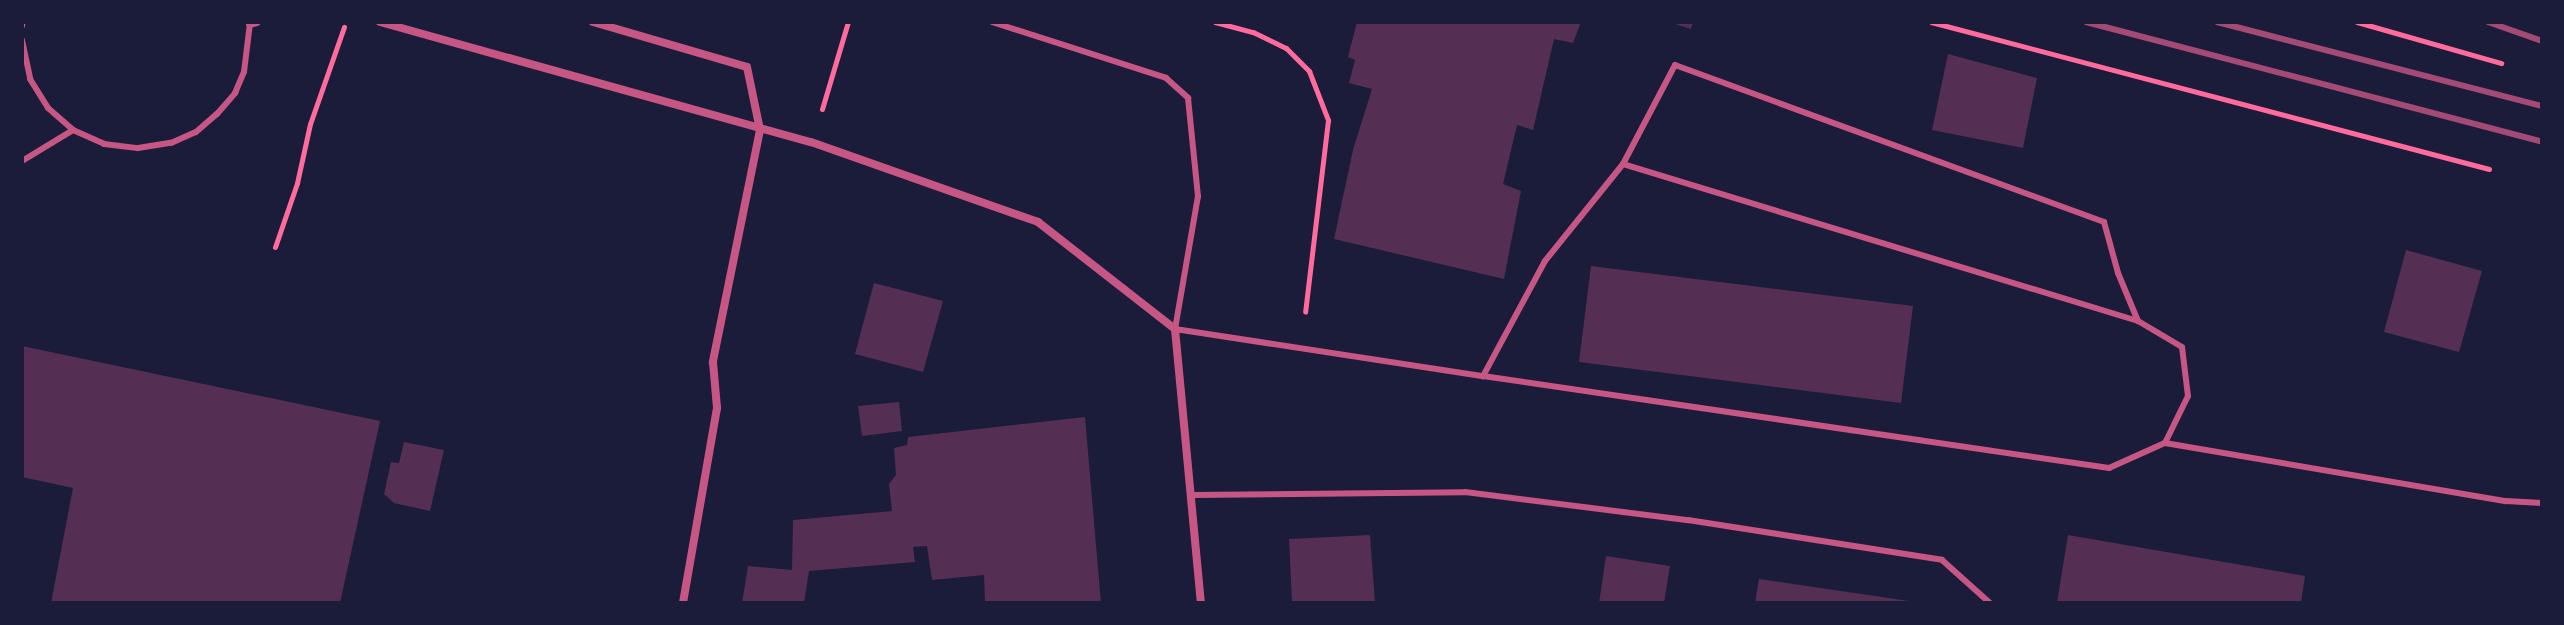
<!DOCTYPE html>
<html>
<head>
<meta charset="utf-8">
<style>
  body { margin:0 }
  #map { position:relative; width:2564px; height:625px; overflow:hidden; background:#1b1b3a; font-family:"Roboto Condensed",sans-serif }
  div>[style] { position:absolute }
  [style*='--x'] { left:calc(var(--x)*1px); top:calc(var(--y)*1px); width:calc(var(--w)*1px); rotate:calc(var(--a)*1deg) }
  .building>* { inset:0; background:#542f53 }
  .path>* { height:5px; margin:-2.5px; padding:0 2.5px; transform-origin:2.5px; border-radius:2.5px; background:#ff6b9d }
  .service>* { height:6px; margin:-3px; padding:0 3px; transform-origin:3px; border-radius:3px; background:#c65784 }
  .minor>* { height:8px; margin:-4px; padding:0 4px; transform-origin:4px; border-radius:4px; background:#c65784 }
  .rail>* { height:6px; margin:-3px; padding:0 3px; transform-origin:3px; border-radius:3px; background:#a44b75 }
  span { translate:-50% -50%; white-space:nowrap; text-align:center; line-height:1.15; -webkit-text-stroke:6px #1b1b3a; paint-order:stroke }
  .frame { position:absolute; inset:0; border:24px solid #1b1b3a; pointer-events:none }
</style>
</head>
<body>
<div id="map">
  <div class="building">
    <div style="clip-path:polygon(1357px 22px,1581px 22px,1573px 43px,1554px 39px,1533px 130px,1517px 125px,1503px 184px,1521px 191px,1504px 279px,1334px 239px,1353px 150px,1372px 89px,1349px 83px,1355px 60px,1348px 57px)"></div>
    <div style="clip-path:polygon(1669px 22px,1693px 22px,1691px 29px)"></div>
    <div style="clip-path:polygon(1948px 54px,2037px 78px,2023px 148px,1932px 130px)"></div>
    <div style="clip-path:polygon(2406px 250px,2482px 271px,2459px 352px,2384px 332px)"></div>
    <div style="clip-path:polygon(1591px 266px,1913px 306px,1901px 403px,1579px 362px)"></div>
    <div style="clip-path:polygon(874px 283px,943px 301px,923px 372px,855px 354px)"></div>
    <div style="clip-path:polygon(22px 346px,380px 421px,340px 603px,51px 603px,73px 488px,22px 477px)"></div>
    <div style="clip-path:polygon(899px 402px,902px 431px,862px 436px,858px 406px)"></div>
    <div style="clip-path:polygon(1085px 417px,1101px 603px,985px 603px,984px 575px,932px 580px,927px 546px,913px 547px,915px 562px,809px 571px,804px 603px,742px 603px,748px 566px,792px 570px,793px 520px,892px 511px,889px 484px,896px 475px,894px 448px,907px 445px,908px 437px)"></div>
    <div style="clip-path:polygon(404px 442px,444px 450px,430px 511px,394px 503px,384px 494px,391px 462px,399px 463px)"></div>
    <div style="clip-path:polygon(1370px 535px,1375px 603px,1292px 603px,1289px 539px)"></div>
    <div style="clip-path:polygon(2068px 535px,2305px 576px,2301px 603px,2057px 603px)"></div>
    <div style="clip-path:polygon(1606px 556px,1670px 566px,1664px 603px,1599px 603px)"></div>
    <div style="clip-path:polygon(1759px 579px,1909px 601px,1909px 603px,1755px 603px)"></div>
  </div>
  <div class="path">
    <div style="--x:1215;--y:22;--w:39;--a:15"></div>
    <div style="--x:1253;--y:32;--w:37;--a:26"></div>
    <div style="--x:1286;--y:48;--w:33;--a:45"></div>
    <div style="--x:1309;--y:71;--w:53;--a:68.8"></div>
    <div style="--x:1328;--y:120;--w:193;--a:96.8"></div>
    <div style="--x:1931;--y:22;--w:577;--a:14.76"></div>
    <div style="--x:2357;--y:22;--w:150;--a:15.9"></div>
    <div style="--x:822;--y:109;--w:91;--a:-73.4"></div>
    <div style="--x:275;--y:247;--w:68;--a:-71"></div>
    <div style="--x:297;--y:183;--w:60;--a:-77.6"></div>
    <div style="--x:310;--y:124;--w:103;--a:-70.7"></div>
  </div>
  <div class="service">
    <div style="--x:992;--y:22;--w:183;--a:17.8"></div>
    <div style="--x:1166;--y:78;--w:30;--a:42"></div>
    <div style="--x:1188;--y:98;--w:99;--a:84.2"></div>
    <div style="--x:1198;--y:196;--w:135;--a:99.8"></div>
    <div style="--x:1175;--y:329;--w:312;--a:8.7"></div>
    <div style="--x:1483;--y:376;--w:633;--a:8.36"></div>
    <div style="--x:2109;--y:468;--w:61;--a:-24.1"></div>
    <div style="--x:2165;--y:443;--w:52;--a:-63.9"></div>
    <div style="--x:2188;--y:396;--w:49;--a:-97"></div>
    <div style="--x:2182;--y:347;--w:51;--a:-149.4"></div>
    <div style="--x:2138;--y:321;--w:538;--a:-163.05"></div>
    <div style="--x:1623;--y:164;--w:124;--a:128.8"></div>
    <div style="--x:1545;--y:261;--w:131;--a:118.3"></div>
    <div style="--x:22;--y:26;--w:4;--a:-76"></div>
    <div style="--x:22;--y:40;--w:40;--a:78"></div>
    <div style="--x:30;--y:79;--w:34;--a:58"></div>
    <div style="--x:48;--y:108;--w:33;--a:41"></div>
    <div style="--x:73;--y:130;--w:34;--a:24"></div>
    <div style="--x:104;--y:144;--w:34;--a:7"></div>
    <div style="--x:138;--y:148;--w:33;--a:-9"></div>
    <div style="--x:171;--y:143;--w:27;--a:-24"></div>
    <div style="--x:196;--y:132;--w:28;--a:-41"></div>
    <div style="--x:217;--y:114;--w:28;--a:-49"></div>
    <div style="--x:235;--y:93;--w:23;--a:-67"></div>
    <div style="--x:244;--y:72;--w:49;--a:-83"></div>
    <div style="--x:22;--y:161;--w:60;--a:-31.3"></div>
    <div style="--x:1623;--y:164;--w:112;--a:-62.3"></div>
    <div style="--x:1675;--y:65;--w:457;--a:20.1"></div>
    <div style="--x:2104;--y:222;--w:53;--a:74.6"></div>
    <div style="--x:2118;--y:273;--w:52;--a:67.4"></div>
    <div style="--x:2165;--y:443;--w:346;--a:9.7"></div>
    <div style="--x:2506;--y:501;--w:36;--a:3"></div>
    <div style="--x:1193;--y:495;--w:272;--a:-0.6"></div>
    <div style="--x:1465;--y:492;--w:225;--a:7.2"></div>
    <div style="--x:1688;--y:520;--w:257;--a:8.9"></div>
    <div style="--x:1942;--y:560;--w:64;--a:41.9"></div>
  </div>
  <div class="minor">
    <div style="--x:380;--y:22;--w:447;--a:15.6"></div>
    <div style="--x:811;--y:142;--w:241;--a:19.4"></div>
    <div style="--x:1038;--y:222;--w:174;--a:38"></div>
    <div style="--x:1175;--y:329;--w:275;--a:84.6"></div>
    <div style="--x:593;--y:22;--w:160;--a:16.3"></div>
    <div style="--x:747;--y:67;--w:64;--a:78.3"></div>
    <div style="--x:760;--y:130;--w:237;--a:101.5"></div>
    <div style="--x:713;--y:362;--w:46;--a:85"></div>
    <div style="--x:717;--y:408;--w:198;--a:99.9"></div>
    <div style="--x:250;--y:24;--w:7;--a:-16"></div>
  </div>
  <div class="rail">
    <div style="--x:2086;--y:22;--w:472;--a:14.7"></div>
    <div style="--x:2217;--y:22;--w:336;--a:14.5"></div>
    <div style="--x:2488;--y:22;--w:57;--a:19.4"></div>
  </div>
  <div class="frame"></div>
</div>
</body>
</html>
